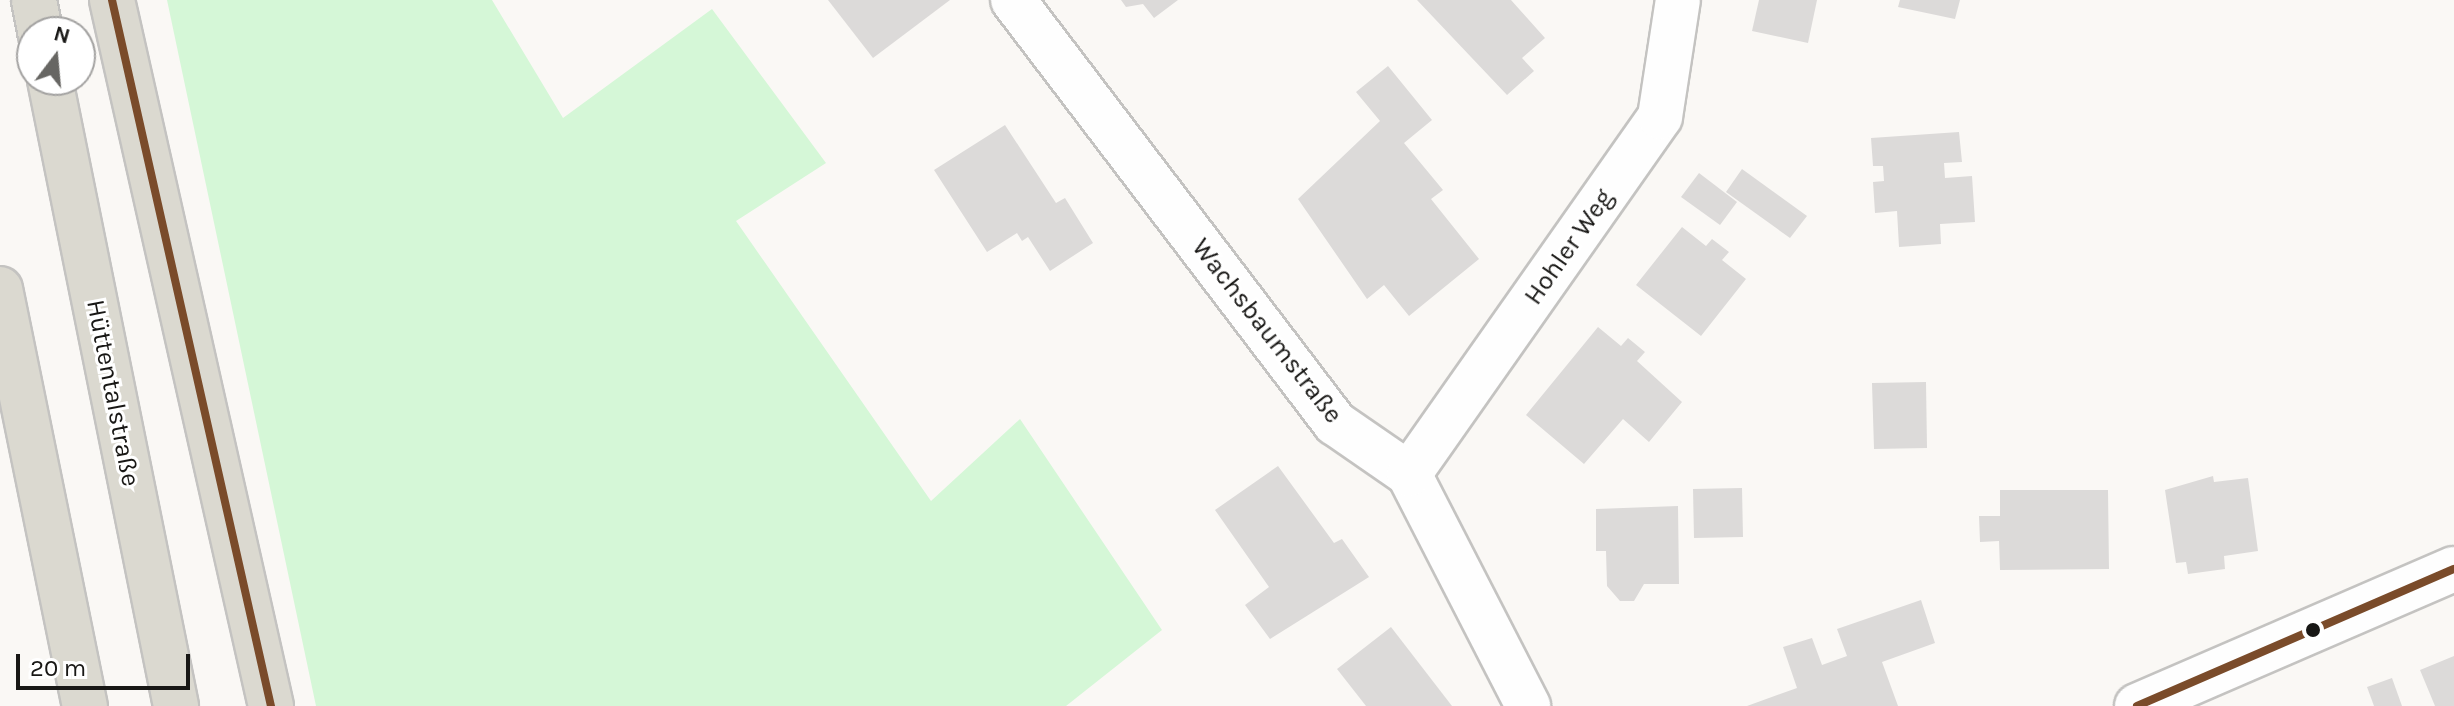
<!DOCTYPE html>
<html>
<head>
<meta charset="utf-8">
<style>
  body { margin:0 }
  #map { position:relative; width:2454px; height:706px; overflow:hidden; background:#faf8f5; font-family:Karla,sans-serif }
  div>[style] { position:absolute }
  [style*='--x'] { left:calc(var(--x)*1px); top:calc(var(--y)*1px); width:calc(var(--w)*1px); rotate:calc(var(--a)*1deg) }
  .green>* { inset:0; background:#d5f7d7 }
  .building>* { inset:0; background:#dcdad9 }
  .roads { filter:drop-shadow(2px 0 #c4c3c1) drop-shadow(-2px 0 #c4c3c1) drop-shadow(0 2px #c4c3c1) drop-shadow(0 -2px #c4c3c1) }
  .street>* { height:44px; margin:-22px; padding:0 22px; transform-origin:22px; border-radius:22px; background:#fefefe }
  .secondary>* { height:44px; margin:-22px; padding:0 22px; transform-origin:22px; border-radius:22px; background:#fefefe }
  .highway>* { height:44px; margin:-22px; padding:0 22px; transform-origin:22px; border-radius:22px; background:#dbd9d0 }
  .bus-1>* { height:8px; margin:-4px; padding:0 4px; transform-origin:4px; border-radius:4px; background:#7a4b2a }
  .dots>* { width:22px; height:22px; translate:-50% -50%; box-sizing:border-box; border:4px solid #fff; border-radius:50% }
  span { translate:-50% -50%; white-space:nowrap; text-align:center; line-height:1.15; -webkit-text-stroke:6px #fff; paint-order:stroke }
  .street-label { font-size:26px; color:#181715 }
  .north { position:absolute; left:16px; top:16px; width:80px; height:80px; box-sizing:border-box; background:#fff; border:2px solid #a3a2a1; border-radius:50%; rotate:16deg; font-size:22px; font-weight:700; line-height:32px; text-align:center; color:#181715 }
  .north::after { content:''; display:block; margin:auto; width:28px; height:36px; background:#676663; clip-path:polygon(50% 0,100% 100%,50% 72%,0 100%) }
  .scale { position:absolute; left:16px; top:654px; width:174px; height:36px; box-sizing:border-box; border:4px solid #181715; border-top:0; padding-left:10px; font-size:24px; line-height:28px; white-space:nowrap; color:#181715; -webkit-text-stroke:6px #fff; paint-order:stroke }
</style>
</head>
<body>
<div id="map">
  <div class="green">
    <div style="clip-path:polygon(167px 0,492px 0,563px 118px,712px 9px,826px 163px,736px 221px,931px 501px,1020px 419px,1162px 630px,1066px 706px,316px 706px)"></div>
  </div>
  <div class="building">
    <div style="clip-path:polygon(828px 0,950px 0,873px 58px)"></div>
    <div style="clip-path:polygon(1121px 0,1178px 0,1154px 18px,1143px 4px,1126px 7px)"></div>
    <div style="clip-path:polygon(1417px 0,1511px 0,1545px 38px,1522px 58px,1534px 71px,1507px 95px)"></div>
    <div style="clip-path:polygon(1759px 0,1817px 0,1808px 43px,1752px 31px)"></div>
    <div style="clip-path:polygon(1900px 0,1960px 0,1955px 19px,1898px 7px)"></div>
    <div style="clip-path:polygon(1388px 66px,1432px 120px,1404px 143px,1443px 190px,1431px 199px,1479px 259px,1409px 316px,1384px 285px,1367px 299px,1298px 199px,1380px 121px,1356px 92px)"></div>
    <div style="clip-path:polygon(1005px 125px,1056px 203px,1065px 198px,1093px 243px,1050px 271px,1028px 237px,1022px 241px,1017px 233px,987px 252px,934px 170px)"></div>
    <div style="clip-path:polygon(1959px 132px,1962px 162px,1944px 163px,1945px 178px,1972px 176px,1975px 222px,1940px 224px,1941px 244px,1899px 247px,1897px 211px,1875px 213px,1873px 182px,1884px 181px,1883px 166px,1873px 166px,1871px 138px)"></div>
    <div style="clip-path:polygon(1742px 169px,1807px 216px,1790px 238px,1726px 192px)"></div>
    <div style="clip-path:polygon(1699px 173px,1737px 202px,1720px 225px,1681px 197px)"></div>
    <div style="clip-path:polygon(1682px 227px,1706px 246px,1712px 239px,1729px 252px,1722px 260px,1746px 279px,1701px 336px,1636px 285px)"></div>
    <div style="clip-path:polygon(1598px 327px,1621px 346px,1628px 338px,1645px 352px,1637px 361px,1682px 402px,1649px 442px,1623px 419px,1584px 464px,1526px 415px)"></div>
    <div style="clip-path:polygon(1926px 382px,1927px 448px,1874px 449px,1872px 383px)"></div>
    <div style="clip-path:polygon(1278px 466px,1334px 543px,1342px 539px,1369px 577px,1270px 639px,1245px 605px,1269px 587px,1215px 510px)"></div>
    <div style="clip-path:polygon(2213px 476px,2214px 482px,2248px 478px,2258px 551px,2224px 556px,2225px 569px,2188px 574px,2186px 562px,2176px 563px,2165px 490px)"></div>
    <div style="clip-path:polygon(1742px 488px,1743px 537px,1694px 538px,1693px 489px)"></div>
    <div style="clip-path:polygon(2000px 490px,2108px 490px,2109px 569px,2000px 570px,1999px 541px,1980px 542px,1979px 516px,2000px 516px)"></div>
    <div style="clip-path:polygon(1678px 506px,1679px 584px,1644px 584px,1634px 601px,1620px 601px,1607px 586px,1606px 551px,1596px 551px,1596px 509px)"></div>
    <div style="clip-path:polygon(1921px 600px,1935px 643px,1882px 662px,1898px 706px,1747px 706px,1797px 688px,1783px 647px,1812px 638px,1822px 665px,1847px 656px,1837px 629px)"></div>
    <div style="clip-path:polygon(1391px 627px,1452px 706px,1366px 706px,1337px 669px)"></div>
    <div style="clip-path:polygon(2454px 656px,2454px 706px,2435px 706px,2420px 670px)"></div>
    <div style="clip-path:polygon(2392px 678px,2402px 706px,2374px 706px,2367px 687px)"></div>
  </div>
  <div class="roads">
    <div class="street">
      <div style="--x:1013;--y:0;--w:532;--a:52.72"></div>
      <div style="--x:1335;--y:423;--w:90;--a:34.6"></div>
      <div style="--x:1409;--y:474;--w:261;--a:62.8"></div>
      <div style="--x:1409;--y:474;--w:436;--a:-54.9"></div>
      <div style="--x:1660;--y:117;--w:118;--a:-81.3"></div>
    </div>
    <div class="secondary">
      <div style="--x:2137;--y:706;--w:345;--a:-23.4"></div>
    </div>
    <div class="highway">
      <div style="--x:34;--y:0;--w:33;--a:79"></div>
      <div style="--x:112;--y:0;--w:724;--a:77.31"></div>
      <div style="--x:50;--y:80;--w:639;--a:78.62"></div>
      <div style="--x:0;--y:289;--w:426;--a:78.5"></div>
    </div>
  </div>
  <div class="bus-1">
    <div style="--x:112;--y:0;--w:724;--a:77.31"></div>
    <div style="--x:2137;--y:706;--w:345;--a:-23.4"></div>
  </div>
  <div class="dots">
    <div style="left:2313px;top:630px;background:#181715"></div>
  </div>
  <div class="street-label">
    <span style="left:1569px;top:247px;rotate:-55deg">Hohler Weg</span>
    <span style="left:1267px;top:331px;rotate:52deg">Wachsbaumstraße</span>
    <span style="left:113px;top:393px;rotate:79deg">Hüttentalstraße</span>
  </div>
  <div class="north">N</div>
  <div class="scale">20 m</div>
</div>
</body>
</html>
